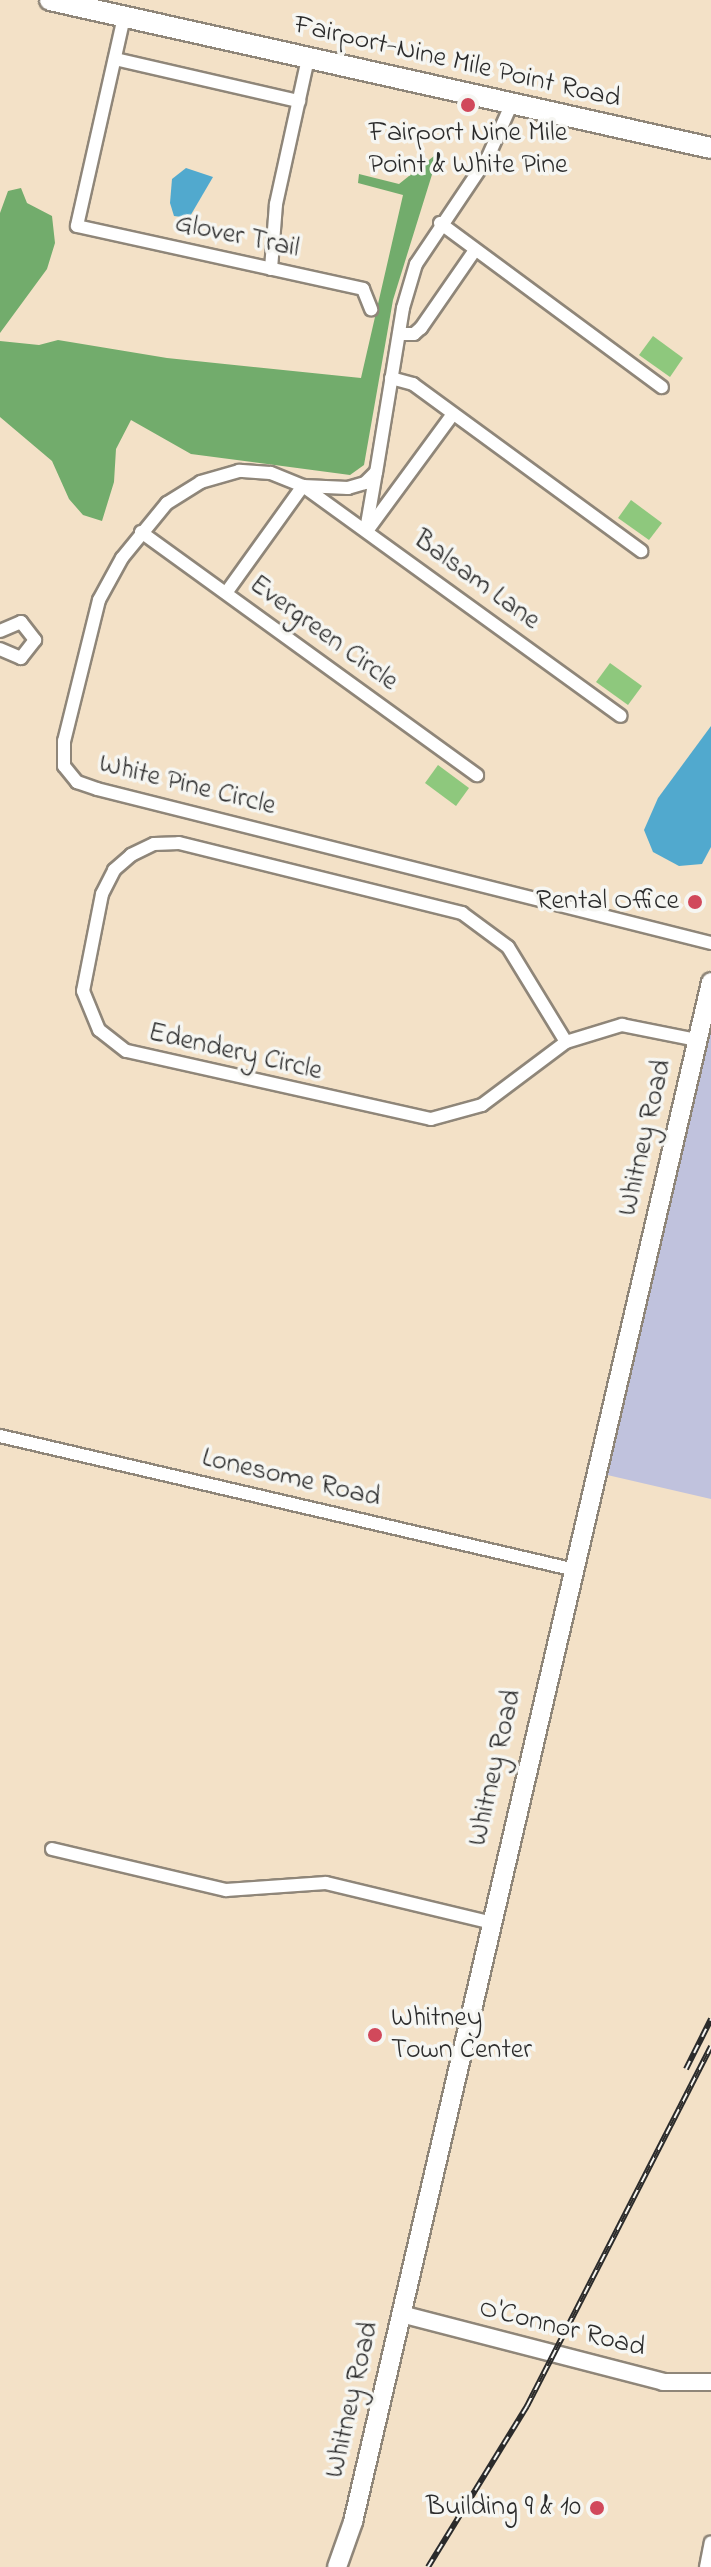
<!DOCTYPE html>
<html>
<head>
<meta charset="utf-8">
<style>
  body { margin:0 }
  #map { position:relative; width:711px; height:2567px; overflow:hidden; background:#f3e1c7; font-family:"Indie Flower",sans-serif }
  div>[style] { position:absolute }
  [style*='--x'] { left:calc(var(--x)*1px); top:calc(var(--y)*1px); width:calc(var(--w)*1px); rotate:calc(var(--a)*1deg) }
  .industrial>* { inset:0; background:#c0c2dd }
  .green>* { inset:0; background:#8ec87d }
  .forest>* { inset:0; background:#72ac6c }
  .water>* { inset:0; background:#51a9ce }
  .roads { filter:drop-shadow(2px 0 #8f8679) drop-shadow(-2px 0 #8f8679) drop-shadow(0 2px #8f8679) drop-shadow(0 -2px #8f8679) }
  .minor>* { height:12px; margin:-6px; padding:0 6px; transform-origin:6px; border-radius:6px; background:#fff }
  .tertiary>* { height:16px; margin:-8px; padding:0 8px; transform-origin:8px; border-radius:8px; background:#fff }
  .secondary>* { height:18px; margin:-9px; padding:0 9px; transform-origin:9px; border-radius:9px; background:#fff }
  .primary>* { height:20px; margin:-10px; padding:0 10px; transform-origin:10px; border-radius:10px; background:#fff }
  .rail>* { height:6px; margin-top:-3px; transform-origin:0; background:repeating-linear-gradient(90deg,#f6f6f2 0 9px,#2b2b2b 0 18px); box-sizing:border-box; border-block:2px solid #2b2b2b }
  .dots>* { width:22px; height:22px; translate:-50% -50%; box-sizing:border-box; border:4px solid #f6f6f2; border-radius:50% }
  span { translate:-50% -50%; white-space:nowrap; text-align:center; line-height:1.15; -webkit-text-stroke:7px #f6f6f2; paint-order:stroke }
  .street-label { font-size:28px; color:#2b2b2b }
  .poi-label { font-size:28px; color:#2b2b2b }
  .right { translate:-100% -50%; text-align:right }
  .left { translate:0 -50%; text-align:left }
</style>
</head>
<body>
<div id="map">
  <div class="industrial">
    <div style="clip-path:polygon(711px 1028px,711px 1499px,603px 1474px)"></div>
  </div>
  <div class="green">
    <div style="clip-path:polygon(653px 336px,683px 358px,670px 377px,639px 355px)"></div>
    <div style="clip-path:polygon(631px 500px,662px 523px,649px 540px,618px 518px)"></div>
    <div style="clip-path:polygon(610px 663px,642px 686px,628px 705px,596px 682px)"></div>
    <div style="clip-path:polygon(438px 765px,469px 788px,456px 806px,425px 783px)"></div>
  </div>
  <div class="forest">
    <div style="clip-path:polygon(439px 152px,393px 300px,364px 465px,350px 475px,191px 454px,131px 420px,116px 449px,114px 482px,102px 521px,83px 515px,69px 499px,52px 461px,0 417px,0 341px,39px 345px,58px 340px,167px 358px,361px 378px,403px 195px,358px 183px,359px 174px,399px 184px)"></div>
    <div style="clip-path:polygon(21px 188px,27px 203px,52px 216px,55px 243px,47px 269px,0 333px,0 213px,8px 191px)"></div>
  </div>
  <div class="water">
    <div style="clip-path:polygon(186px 168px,213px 177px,189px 218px,174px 216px,170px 203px,172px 179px)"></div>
    <div style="clip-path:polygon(711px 726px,711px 847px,702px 864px,679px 866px,653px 852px,644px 830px,658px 798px)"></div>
  </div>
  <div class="roads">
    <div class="minor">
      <div style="--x:124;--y:17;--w:214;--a:102.7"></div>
      <div style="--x:77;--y:226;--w:293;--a:12.4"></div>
      <div style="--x:363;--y:289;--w:22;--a:68"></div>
      <div style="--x:115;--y:59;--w:189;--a:12.9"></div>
      <div style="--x:512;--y:103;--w:59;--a:114"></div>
      <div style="--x:488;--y:157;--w:129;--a:123.9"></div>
      <div style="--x:416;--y:264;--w:46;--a:106.5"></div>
      <div style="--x:403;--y:308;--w:166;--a:99.3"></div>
      <div style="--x:376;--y:472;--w:16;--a:135"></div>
      <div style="--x:365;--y:483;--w:18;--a:164"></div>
      <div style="--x:348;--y:488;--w:45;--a:-177.5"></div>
      <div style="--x:303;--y:486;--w:35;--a:-158"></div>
      <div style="--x:270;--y:473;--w:31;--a:-176"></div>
      <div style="--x:239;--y:471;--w:40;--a:164"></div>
      <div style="--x:201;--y:482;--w:40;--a:148"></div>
      <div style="--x:167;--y:503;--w:71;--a:129.3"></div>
      <div style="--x:122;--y:558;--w:48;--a:118.7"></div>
      <div style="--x:99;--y:600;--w:145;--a:103.9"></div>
      <div style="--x:64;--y:741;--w:25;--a:90"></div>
      <div style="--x:64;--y:766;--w:21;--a:51"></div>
      <div style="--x:77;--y:782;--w:21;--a:19"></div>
      <div style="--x:97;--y:789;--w:633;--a:14.08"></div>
      <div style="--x:440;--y:223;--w:276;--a:36.5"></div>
      <div style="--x:271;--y:269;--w:65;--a:-85.6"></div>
      <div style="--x:276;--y:204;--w:148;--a:-77.6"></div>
      <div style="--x:399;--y:334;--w:15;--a:0"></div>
      <div style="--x:414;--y:334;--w:9;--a:-41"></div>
      <div style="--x:421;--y:328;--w:95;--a:-55.3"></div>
      <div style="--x:391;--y:378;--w:23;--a:15"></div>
      <div style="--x:413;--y:384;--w:283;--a:36.2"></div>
      <div style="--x:366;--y:530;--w:59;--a:-80.2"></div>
      <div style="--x:367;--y:531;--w:145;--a:-53.7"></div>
      <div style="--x:141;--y:532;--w:415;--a:35.9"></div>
      <div style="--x:226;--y:593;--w:132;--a:-54.3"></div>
      <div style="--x:303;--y:486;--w:392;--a:35.9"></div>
      <div style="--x:0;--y:631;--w:23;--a:-23"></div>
      <div style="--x:21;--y:622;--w:23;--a:52"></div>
      <div style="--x:35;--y:640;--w:23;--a:128"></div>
      <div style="--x:21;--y:658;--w:23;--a:-157"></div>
      <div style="--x:179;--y:843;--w:292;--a:13.9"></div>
      <div style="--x:462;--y:913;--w:57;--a:36.5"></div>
      <div style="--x:508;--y:947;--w:111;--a:58.6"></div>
      <div style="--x:566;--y:1042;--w:105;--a:143.1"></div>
      <div style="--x:482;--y:1105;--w:53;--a:164.6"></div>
      <div style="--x:431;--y:1119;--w:312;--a:-167.4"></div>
      <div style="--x:126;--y:1051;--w:34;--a:-142"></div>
      <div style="--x:99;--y:1030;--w:42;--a:-112.3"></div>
      <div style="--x:83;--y:991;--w:99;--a:-78.9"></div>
      <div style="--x:102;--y:894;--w:27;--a:-63"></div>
      <div style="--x:114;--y:870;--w:23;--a:-41"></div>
      <div style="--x:131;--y:855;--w:25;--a:-26"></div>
      <div style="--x:154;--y:844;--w:25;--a:-2"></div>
      <div style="--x:566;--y:1042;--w:59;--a:-16.9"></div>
      <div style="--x:622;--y:1025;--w:76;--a:11.3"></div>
      <div style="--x:0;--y:1436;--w:586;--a:13.11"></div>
      <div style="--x:52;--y:1849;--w:179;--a:13.3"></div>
      <div style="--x:226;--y:1890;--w:100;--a:-4"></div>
      <div style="--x:326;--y:1883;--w:168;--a:13.5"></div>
      <div style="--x:706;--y:2567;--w:25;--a:-79"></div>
    </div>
    <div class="tertiary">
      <div style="--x:401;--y:2314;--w:271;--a:14.5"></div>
      <div style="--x:663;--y:2382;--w:48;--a:0"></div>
    </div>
    <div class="secondary">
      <div style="--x:337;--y:2567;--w:48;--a:-70.4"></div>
      <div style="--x:353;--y:2522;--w:1581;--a:-76.91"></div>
    </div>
    <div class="primary">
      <div style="--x:50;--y:0;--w:677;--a:12.62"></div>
    </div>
  </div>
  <div class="rail">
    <div style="--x:686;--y:2069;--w:56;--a:-63.4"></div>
    <div style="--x:428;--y:2567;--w:189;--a:-58.4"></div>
    <div style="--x:527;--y:2406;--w:404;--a:-62.9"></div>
  </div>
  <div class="dots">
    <div style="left:468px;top:105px;background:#d1495b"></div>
    <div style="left:695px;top:902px;background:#d1495b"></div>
    <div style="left:375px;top:2035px;background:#d1495b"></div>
    <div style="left:597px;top:2508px;background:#d1495b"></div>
  </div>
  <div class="street-label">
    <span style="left:457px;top:63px;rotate:13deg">Fairport-Nine Mile Point Road</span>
    <span style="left:237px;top:237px;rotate:12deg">Glover Trail</span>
    <span style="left:476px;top:581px;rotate:36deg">Balsam Lane</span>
    <span style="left:323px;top:634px;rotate:36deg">Evergreen Circle</span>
    <span style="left:187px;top:786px;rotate:14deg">White Pine Circle</span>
    <span style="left:235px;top:1053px;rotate:13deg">Edendery Circle</span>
    <span style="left:646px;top:1138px;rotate:-77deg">Whitney Road</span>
    <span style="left:291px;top:1479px;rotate:13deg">Lonesome Road</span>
    <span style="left:496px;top:1768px;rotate:-77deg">Whitney Road</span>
    <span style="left:562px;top:2329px;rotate:14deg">O'Connor Road</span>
    <span style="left:353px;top:2400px;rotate:-77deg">Whitney Road</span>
  </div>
  <div class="poi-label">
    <span style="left:468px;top:150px">Fairport Nine Mile<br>Point &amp; White Pine</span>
    <span class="right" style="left:679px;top:902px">Rental Office</span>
    <span class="left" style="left:391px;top:2035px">Whitney<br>Town Center</span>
    <span class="right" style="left:581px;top:2508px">Building 9 &amp; 10</span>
  </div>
</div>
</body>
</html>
